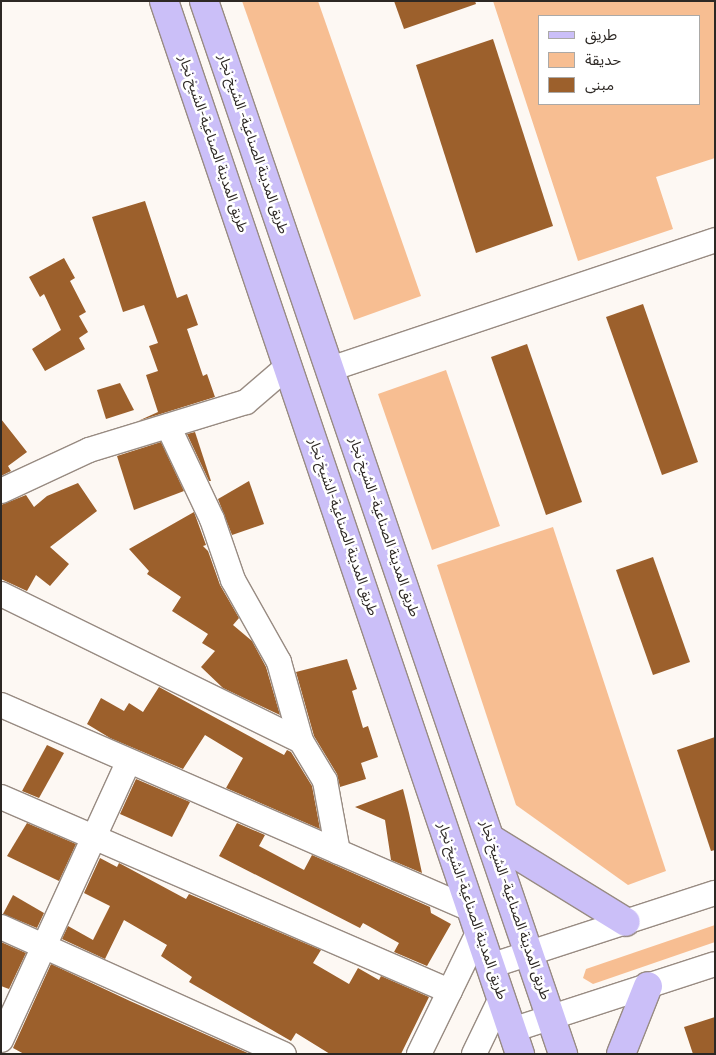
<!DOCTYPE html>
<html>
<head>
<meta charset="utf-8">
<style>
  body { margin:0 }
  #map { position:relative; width:716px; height:1055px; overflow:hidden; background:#fdf8f3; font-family:Bitter,"Noto Sans Arabic",serif }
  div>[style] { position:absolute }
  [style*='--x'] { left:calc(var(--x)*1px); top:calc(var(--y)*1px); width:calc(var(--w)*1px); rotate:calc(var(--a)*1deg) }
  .green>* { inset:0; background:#f7be92 }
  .building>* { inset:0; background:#9c602c }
  .roads { filter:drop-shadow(1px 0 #988b82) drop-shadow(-1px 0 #988b82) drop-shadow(0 1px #988b82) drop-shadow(0 -1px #988b82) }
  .street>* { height:24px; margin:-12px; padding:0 12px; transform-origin:12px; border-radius:12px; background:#fff }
  .primary>* { height:28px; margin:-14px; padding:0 14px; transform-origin:14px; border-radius:14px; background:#cbbff8 }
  span { translate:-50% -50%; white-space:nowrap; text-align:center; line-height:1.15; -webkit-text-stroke:5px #fff; paint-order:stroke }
  .street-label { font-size:14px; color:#2d2824 }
  .frame { position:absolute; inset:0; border:2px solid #2d2824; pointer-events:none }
  .legend { position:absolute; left:538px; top:15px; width:162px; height:90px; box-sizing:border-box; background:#fff; border:1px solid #aba9a7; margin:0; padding:6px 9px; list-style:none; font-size:15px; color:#2d2824 }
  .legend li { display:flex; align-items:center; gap:10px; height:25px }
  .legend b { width:25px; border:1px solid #aba9a7 }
</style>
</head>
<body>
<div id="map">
  <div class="green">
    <div style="clip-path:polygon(242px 1px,318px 1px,421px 296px,354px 320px)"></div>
    <div style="clip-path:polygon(evenodd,493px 1px,715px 1px,715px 158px,656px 177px,673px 229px,578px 261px,493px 1px,540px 16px,700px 16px,700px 104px,540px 104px,540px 16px)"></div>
    <div style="clip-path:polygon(446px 370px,500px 526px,432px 550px,378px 394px)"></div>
    <div style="clip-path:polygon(553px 527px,666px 871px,628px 885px,516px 805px,437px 565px)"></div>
    <div style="clip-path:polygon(715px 925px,715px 942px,593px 984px,583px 978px,586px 969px)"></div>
  </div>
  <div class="building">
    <div style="clip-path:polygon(394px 1px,475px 1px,476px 4px,404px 29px)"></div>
    <div style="clip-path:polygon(493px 39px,553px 226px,476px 253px,416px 65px)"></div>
    <div style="clip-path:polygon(145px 201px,177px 298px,187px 294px,198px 325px,187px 329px,203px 376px,207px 374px,215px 397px,138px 421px,158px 412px,146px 375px,158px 371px,149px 346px,158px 343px,144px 305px,123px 312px,92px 217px)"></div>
    <div style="clip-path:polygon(64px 258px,75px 278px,70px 281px,86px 312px,79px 316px,88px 332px,79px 338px,85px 349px,45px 371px,32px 349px,61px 330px,44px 294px,40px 297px,29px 277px)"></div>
    <div style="clip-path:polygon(643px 304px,698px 462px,662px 475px,606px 317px)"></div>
    <div style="clip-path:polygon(527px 344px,582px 502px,546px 515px,491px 357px)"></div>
    <div style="clip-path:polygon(120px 383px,134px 410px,106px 419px,97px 390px)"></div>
    <div style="clip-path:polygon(1px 419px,27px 452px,8px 466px,11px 471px,1px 476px)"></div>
    <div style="clip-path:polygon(195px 432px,211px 481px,209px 481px,187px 434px)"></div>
    <div style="clip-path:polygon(161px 442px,184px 491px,134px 510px,117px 456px)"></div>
    <div style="clip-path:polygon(249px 481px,264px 524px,232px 535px,218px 499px)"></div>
    <div style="clip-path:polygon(78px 483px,97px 511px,50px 547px,69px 564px,50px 586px,36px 575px,27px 591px,1px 579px,1px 505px,26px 495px,34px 507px,47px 496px)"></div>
    <div style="clip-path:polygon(194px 512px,206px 545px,203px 546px,208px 551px,220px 585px,239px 618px,233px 625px,252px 641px,266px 667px,280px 715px,223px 688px,201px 667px,215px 651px,202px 643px,208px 634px,172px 611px,181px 597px,147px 574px,149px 571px,129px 549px)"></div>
    <div style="clip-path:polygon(653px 557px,690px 662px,653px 675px,616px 570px)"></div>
    <div style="clip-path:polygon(347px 659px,357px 689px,352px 691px,363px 728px,368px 726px,378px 757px,361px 763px,366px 779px,340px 787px,337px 774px,314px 736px,296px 672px)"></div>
    <div style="clip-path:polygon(159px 687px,284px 755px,287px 750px,291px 752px,312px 786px,320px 829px,226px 788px,243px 758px,205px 735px,183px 769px,110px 738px,87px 724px,101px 698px,124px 711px,129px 703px,143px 712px)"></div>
    <div style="clip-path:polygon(715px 737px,715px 850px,711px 851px,677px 750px)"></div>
    <div style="clip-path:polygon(47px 745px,64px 753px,39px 798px,22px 791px)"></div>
    <div style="clip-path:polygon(136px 779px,190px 802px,172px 837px,120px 814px)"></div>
    <div style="clip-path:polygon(403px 789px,409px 813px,422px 873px,391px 860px,385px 820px,355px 807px)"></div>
    <div style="clip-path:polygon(27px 823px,76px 844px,59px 881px,7px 856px)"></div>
    <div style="clip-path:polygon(237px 823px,265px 835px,259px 846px,304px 870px,312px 855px,430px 907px,431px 913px,451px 924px,427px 966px,394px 952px,399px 943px,363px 923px,360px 928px,219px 856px)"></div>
    <div style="clip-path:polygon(100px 858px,117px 867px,119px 863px,186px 899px,189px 894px,321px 950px,313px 963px,349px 984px,358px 968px,379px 980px,381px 976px,429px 997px,401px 1054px,330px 1054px,296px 1033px,291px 1041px,189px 982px,192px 977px,161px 956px,167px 945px,124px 920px,105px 959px,62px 939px,68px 926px,93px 940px,110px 906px,84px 893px)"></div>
    <div style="clip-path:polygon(13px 895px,44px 913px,37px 928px,3px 914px)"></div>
    <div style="clip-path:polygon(1px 942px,26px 953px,9px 989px,1px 986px)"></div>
    <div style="clip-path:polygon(51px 964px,130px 1001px,250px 1054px,24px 1054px,13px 1048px)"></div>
    <div style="clip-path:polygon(715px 1017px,715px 1054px,693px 1054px,684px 1027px)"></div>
  </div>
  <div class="roads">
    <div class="street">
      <div style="--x:330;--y:369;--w:406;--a:-18.5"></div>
      <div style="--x:168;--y:426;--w:103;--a:64.7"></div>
      <div style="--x:212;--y:519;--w:65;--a:71"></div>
      <div style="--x:233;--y:580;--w:94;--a:60.7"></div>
      <div style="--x:279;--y:662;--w:82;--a:74.4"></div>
      <div style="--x:1;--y:491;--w:97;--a:-25"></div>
      <div style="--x:89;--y:450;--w:164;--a:-17"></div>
      <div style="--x:246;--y:402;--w:55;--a:-40.6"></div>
      <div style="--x:1;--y:594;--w:334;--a:26.1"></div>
      <div style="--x:301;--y:741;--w:47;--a:59"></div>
      <div style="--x:325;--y:781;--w:72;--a:79.6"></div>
      <div style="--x:1;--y:705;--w:514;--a:23.52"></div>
      <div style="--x:1;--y:797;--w:489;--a:23.4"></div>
      <div style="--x:1;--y:927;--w:310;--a:24.2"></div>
      <div style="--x:490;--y:966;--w:237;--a:-18"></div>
      <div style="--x:512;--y:1030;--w:213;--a:-18"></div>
      <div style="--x:1;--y:1040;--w:305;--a:-65.4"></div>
      <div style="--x:419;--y:1054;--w:137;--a:-64"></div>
      <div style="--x:474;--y:1054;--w:62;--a:-64.3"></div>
    </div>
    <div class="primary">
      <div style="--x:164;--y:1;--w:1112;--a:71.32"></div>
      <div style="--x:204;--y:1;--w:1113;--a:71.17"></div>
      <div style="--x:491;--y:839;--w:158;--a:31.6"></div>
      <div style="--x:621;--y:1054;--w:73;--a:-68.3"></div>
    </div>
  </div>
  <div class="street-label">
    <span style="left:213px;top:144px;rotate:71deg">طريق المدينة الصناعية-الشيخ نجار</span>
    <span style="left:253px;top:144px;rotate:71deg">طريق المدينة الصناعية- الشيخ نجار</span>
    <span style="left:343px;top:527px;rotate:71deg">طريق المدينة الصناعية-الشيخ نجار</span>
    <span style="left:384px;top:527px;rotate:71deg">طريق المدينة الصناعية- الشيخ نجار</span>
    <span style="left:515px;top:910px;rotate:71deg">طريق المدينة الصناعية- الشيخ نجار</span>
    <span style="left:472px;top:911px;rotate:71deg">طريق المدينة الصناعية-الشيخ نجار</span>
  </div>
  <div class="frame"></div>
  <ul class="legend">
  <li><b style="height:6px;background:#cbbff8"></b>طريق</li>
  <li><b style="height:14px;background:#f7be92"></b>حديقة</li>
  <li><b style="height:14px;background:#9c602c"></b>مبنى</li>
  </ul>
</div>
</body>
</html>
